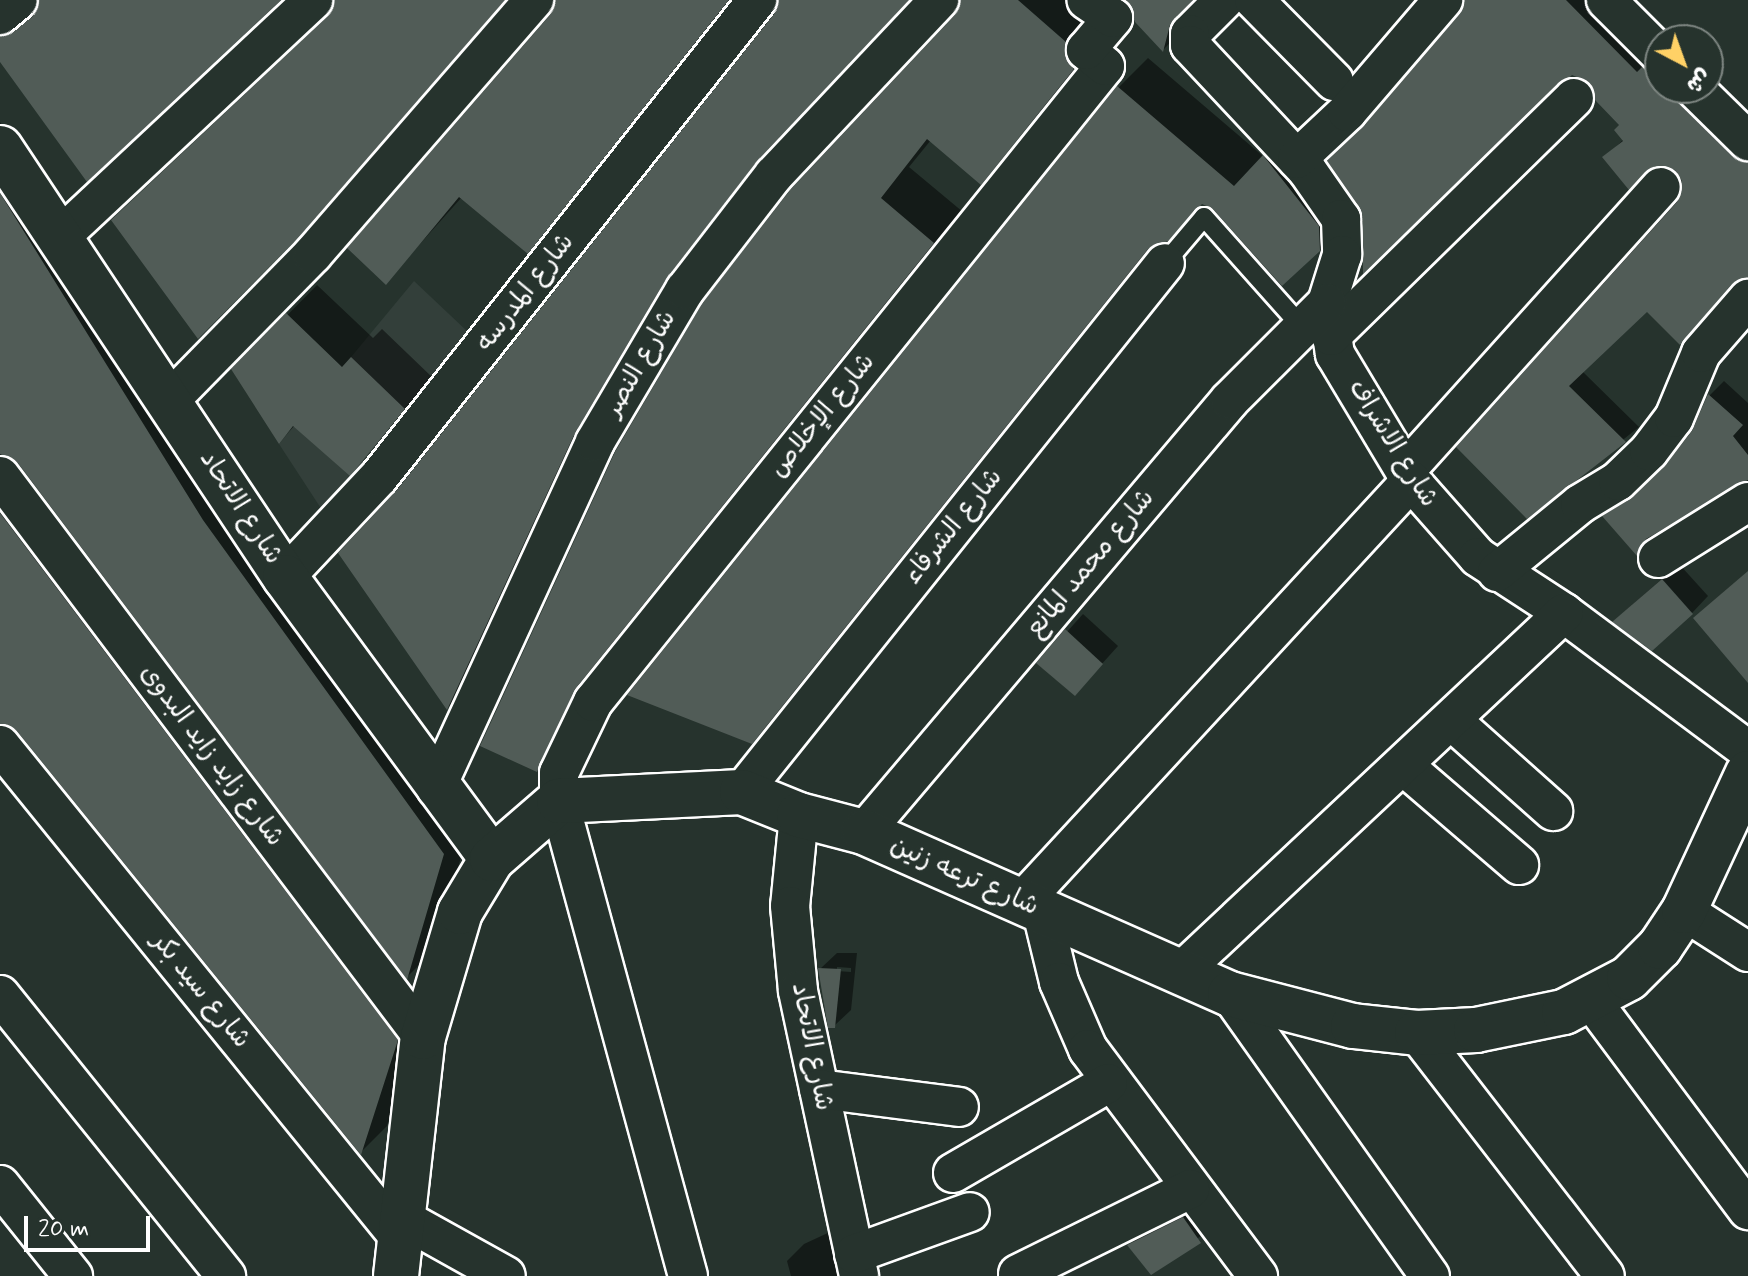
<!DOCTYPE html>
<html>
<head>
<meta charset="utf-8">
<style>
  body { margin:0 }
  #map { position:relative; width:1748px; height:1276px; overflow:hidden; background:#26332d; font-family:Mynerve,"Playpen Sans Arabic",sans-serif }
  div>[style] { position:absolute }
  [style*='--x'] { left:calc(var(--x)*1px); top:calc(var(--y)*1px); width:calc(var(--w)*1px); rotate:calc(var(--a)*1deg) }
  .built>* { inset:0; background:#333f3a }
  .shadow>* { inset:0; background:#0007 }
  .building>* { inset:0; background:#515c57 }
  .roads { filter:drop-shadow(2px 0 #fff) drop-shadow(-2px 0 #fff) drop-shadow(0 2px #fff) drop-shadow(0 -2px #fff) }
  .lane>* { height:18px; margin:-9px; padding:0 9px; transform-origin:9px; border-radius:9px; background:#26332d }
  .street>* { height:38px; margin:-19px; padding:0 19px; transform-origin:19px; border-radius:19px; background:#26332d }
  .secondary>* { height:44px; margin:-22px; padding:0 22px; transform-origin:22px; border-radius:22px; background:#26332d }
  span { translate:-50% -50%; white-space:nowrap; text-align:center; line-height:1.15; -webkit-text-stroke:6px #26332d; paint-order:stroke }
  .street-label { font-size:26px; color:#fff }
  .north { position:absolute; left:1644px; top:24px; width:80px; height:80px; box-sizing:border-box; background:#26332d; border:2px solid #7d8581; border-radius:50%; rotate:139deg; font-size:22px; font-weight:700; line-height:32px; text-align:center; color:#fff }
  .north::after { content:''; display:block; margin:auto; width:28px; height:36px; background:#ffd166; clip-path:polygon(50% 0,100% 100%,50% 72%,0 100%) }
  .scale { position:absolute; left:24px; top:1216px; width:126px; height:36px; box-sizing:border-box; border:4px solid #fff; border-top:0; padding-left:10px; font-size:24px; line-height:28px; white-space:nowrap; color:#fff; -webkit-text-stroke:6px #26332d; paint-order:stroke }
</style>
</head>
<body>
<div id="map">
  <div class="built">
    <div style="clip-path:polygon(414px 281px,468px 332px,324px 513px,279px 444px)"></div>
  </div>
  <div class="shadow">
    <div style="clip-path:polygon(278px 0,0 59px,0 33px,41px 0)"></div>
    <div style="clip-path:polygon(335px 0,506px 0,327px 206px,199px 336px)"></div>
    <div style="clip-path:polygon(555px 0,733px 0,558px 221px,527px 251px,462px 197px,386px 282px,552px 15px)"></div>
    <div style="clip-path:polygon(778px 0,908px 0,788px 127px,697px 244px,477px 678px,448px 707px,398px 492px,776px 14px)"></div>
    <div style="clip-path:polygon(961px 0,1083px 0,1103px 37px,981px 182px,931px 140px,909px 167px,963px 212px,606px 656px,567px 739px,537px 770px,482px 745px,957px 16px)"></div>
    <div style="clip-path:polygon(1127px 0,1193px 0,1183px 29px,1164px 49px)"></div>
    <div style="clip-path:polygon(1467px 0,1590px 0,1660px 56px,1660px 88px,1692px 88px,1748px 154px,1748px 276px,1734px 281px,1680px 342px,1647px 310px,1582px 371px,1639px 427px,1527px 516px,1459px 447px,1685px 191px,1678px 170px,1605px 157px,1624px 139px,1621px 125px,1592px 82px,1461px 15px)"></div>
    <div style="clip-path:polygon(1148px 58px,1264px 157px,1293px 127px,1348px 196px,1349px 220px,1318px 250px,1203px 202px,1156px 244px,781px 712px,752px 742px,630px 694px,1119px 87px)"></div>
    <div style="clip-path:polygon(0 122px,230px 494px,470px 827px,433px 951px,407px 977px,19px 461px,6px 455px,423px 1012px,387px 1126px,361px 1152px,18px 730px,0 721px)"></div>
    <div style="clip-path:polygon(317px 285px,373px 338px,382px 329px,433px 378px,350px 473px,295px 425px,280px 441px,234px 369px)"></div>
    <div style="clip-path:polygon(1724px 381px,1748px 403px,1748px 482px,1736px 481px,1655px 532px,1637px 553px,1605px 516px,1650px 483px,1693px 432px,1710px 395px)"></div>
    <div style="clip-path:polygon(1679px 564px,1708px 596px,1692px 613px,1632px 605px)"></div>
    <div style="clip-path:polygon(1083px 614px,1118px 646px,1091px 676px,1039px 663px)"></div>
    <div style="clip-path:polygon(evenodd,837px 953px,857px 953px,851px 1010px,834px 1026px,820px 969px,837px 953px,837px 967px,851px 968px,851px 972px,837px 971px,837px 967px)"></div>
    <div style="clip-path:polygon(1200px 1202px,1216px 1225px,1151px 1272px,1130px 1245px,1146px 1229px)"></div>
    <div style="clip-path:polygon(845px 1225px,859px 1276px,791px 1276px,787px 1261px,804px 1244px)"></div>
  </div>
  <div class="building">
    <div style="clip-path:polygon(39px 0,281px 0,87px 182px,0 62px,0 36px,32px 17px)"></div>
    <div style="clip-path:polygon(334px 0,505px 0,297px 239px,198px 339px,111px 220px,328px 16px)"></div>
    <div style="clip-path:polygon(555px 0,729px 0,528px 254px,459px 197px,386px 285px,347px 248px,551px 14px)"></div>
    <div style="clip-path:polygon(778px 0,909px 0,758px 160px,666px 279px,575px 433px,447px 710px,338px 553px,396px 491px,774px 14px)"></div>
    <div style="clip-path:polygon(960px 0,1018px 0,1066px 42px,1065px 57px,1074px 69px,981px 185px,927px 139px,881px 198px,934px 243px,576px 688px,537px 772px,480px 746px,615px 452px,703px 302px,791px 189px,955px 15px)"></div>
    <div style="clip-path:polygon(1126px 0,1193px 0,1170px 25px,1163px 52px,1135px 22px)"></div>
    <div style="clip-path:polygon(1464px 0,1566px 0,1637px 72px,1642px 67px,1660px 75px,1660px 88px,1673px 88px,1679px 104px,1733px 157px,1748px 162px,1748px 278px,1731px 285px,1680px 345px,1647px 312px,1569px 386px,1626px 442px,1527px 519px,1456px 447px,1677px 202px,1682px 181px,1675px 170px,1655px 166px,1629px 190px,1602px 157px,1623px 141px,1614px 130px,1619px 125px,1595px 100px,1590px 83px,1572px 75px,1363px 274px,1363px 218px,1327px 161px,1460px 14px)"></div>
    <div style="clip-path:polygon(1117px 86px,1234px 186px,1263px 155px,1319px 226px,1320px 251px,1282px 286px,1213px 209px,1202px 204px,1168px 241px,1148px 249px,752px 744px,627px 695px)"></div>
    <div style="clip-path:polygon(0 193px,203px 520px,444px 854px,407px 980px,18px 463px,0 454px)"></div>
    <div style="clip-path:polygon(286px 313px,342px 367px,351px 357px,405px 409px,350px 476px,293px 426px,279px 444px,231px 369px)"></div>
    <div style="clip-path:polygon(1708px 394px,1743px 425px,1733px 436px,1748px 455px,1748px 480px,1646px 539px,1637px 556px,1602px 516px,1633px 497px,1666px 464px,1692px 431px)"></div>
    <div style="clip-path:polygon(0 513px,398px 1040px,361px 1155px,17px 731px,0 724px)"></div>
    <div style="clip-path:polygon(1748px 571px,1748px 683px,1693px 618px)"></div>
    <div style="clip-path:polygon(1662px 579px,1693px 614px,1652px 651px,1612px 622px)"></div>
    <div style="clip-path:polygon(1065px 629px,1103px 664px,1075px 696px,1036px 663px)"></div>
    <div style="clip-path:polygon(818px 968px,841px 969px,835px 1028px,828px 1028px)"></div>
    <div style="clip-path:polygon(1183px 1217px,1201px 1243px,1151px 1275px,1127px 1245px)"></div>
  </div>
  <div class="roads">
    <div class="lane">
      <div style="--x:1165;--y:263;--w:60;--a:-49.7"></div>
      <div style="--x:1204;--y:217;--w:147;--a:48.3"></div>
    </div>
    <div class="street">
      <div style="--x:1224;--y:0;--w:48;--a:135"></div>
      <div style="--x:1190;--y:34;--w:11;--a:90"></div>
      <div style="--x:1190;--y:45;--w:171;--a:46.9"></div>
      <div style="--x:1307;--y:170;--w:60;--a:55.2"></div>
      <div style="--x:1341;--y:219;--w:36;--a:88"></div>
      <div style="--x:1342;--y:255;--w:50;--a:107.4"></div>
      <div style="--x:1327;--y:303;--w:52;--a:81.1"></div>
      <div style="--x:1335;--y:354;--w:148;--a:59.1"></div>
      <div style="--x:1411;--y:481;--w:101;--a:48.6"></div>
      <div style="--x:1478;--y:557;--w:103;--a:33.1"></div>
      <div style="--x:1564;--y:613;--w:229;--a:36.7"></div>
      <div style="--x:1254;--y:0;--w:114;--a:45.4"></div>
      <div style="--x:1606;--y:0;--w:76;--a:45"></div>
      <div style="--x:0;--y:15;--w:23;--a:-40"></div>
      <div style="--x:1694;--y:88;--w:76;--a:44.5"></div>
      <div style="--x:1297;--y:159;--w:69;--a:-43.2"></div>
      <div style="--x:1347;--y:112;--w:148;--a:-49.4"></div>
      <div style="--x:59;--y:238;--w:348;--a:-43.1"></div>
      <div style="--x:1331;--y:336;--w:340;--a:-44.4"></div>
      <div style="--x:170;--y:400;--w:204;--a:-45.6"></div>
      <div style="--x:313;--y:254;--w:337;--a:-49"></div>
      <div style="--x:1405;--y:471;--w:382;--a:-48"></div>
      <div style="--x:0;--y:476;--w:703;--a:52.98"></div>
      <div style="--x:1658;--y:558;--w:106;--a:-31.9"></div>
      <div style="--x:1497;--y:572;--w:107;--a:-39.3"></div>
      <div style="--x:1580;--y:504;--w:44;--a:-31.2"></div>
      <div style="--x:1618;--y:481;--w:43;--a:-44.1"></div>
      <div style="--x:1649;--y:451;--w:41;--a:-52.9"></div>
      <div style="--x:1674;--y:418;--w:70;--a:-67.4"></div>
      <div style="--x:1701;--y:353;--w:72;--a:-49"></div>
      <div style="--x:285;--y:577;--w:137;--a:-46.8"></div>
      <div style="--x:379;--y:477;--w:609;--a:-51.6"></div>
      <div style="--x:1451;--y:720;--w:137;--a:41.7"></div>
      <div style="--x:0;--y:745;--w:635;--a:50.95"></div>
      <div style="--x:1404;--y:766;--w:152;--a:40.7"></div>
      <div style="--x:436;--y:788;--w:381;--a:-65.3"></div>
      <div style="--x:595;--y:442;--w:177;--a:-59.4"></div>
      <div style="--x:685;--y:290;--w:145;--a:-52.3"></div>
      <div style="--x:774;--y:175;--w:241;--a:-46.7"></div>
      <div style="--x:742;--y:792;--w:677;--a:-51.35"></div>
      <div style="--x:799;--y:815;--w:91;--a:95.6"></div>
      <div style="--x:790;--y:906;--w:85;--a:84.6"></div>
      <div style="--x:798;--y:991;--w:291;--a:77.9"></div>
      <div style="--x:864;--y:832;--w:566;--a:-49.73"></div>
      <div style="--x:1230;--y:400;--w:137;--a:-45"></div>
      <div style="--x:1021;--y:903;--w:575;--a:-47.26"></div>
      <div style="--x:1684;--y:911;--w:76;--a:32.6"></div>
      <div style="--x:1042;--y:912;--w:72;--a:76.3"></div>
      <div style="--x:1059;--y:982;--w:73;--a:66.6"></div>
      <div style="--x:1088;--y:1049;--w:284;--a:53.2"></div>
      <div style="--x:1181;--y:972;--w:525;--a:-43.15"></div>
      <div style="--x:1230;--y:994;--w:346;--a:54.7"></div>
      <div style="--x:0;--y:995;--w:361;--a:51.2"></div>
      <div style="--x:1592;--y:1001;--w:261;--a:53.3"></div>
      <div style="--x:1417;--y:1033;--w:307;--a:52.3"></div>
      <div style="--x:819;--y:1089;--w:141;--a:7.3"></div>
      <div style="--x:953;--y:1173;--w:179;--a:-30.1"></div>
      <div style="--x:0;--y:1185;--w:117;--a:51.3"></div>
      <div style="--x:400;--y:1217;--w:121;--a:29.1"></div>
      <div style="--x:854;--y:1254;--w:123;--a:-19.9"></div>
      <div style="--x:1018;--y:1274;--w:192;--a:-26.3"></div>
      <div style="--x:688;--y:1276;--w:492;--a:-105.2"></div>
      <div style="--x:559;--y:801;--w:28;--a:-90"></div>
      <div style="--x:559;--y:773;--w:79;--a:-64.4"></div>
      <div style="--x:593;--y:702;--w:816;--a:-51.16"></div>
      <div style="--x:1105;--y:66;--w:25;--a:-140"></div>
      <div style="--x:1086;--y:50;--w:42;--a:-49.8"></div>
      <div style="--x:1113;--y:18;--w:32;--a:-146"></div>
    </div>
    <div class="secondary">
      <div style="--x:0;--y:148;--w:515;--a:56.4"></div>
      <div style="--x:285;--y:577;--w:350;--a:53.7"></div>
      <div style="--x:396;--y:1276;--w:241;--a:-83.6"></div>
      <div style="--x:423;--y:1037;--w:130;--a:-73.5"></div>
      <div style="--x:460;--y:912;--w:62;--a:-58.9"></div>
      <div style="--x:492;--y:859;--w:89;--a:-40.9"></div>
      <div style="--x:559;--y:801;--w:183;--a:-2.8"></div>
      <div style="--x:742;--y:792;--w:61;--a:22"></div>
      <div style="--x:799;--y:815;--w:67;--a:14.7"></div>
      <div style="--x:864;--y:832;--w:400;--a:23.9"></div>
      <div style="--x:1230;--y:994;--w:127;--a:14.6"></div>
      <div style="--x:1353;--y:1026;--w:64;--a:6.2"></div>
      <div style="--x:1417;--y:1033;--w:59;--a:-2.9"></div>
      <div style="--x:1476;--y:1030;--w:90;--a:-11.6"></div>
      <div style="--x:1564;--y:1012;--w:73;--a:-27.6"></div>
      <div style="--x:1629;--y:978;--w:44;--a:-45"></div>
      <div style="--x:1660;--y:947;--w:43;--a:-56.3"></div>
      <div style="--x:1684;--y:911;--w:152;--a:-65.1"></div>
    </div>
  </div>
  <div class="street-label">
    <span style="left:526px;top:293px;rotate:-52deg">شارع المدرسه</span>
    <span style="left:641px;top:364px;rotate:-60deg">شارع النصر</span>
    <span style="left:823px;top:416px;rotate:-51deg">شارع الإخلاص</span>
    <span style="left:1392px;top:444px;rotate:58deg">شارع الاشراف</span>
    <span style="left:240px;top:508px;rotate:57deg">شارع الاتحاد</span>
    <span style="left:954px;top:527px;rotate:-51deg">شارع الشرفاء</span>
    <span style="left:1091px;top:564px;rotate:-50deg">شارع محمد المانع</span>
    <span style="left:211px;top:756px;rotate:53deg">شارع زايد زايد البدوى</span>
    <span style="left:964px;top:877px;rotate:24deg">شارع ترعه زنين</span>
    <span style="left:200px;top:991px;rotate:51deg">شارع سيد بكر</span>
    <span style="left:811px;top:1047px;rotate:79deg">شارع الاتحاد</span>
  </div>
  <div class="north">ش</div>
  <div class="scale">20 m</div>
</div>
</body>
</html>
